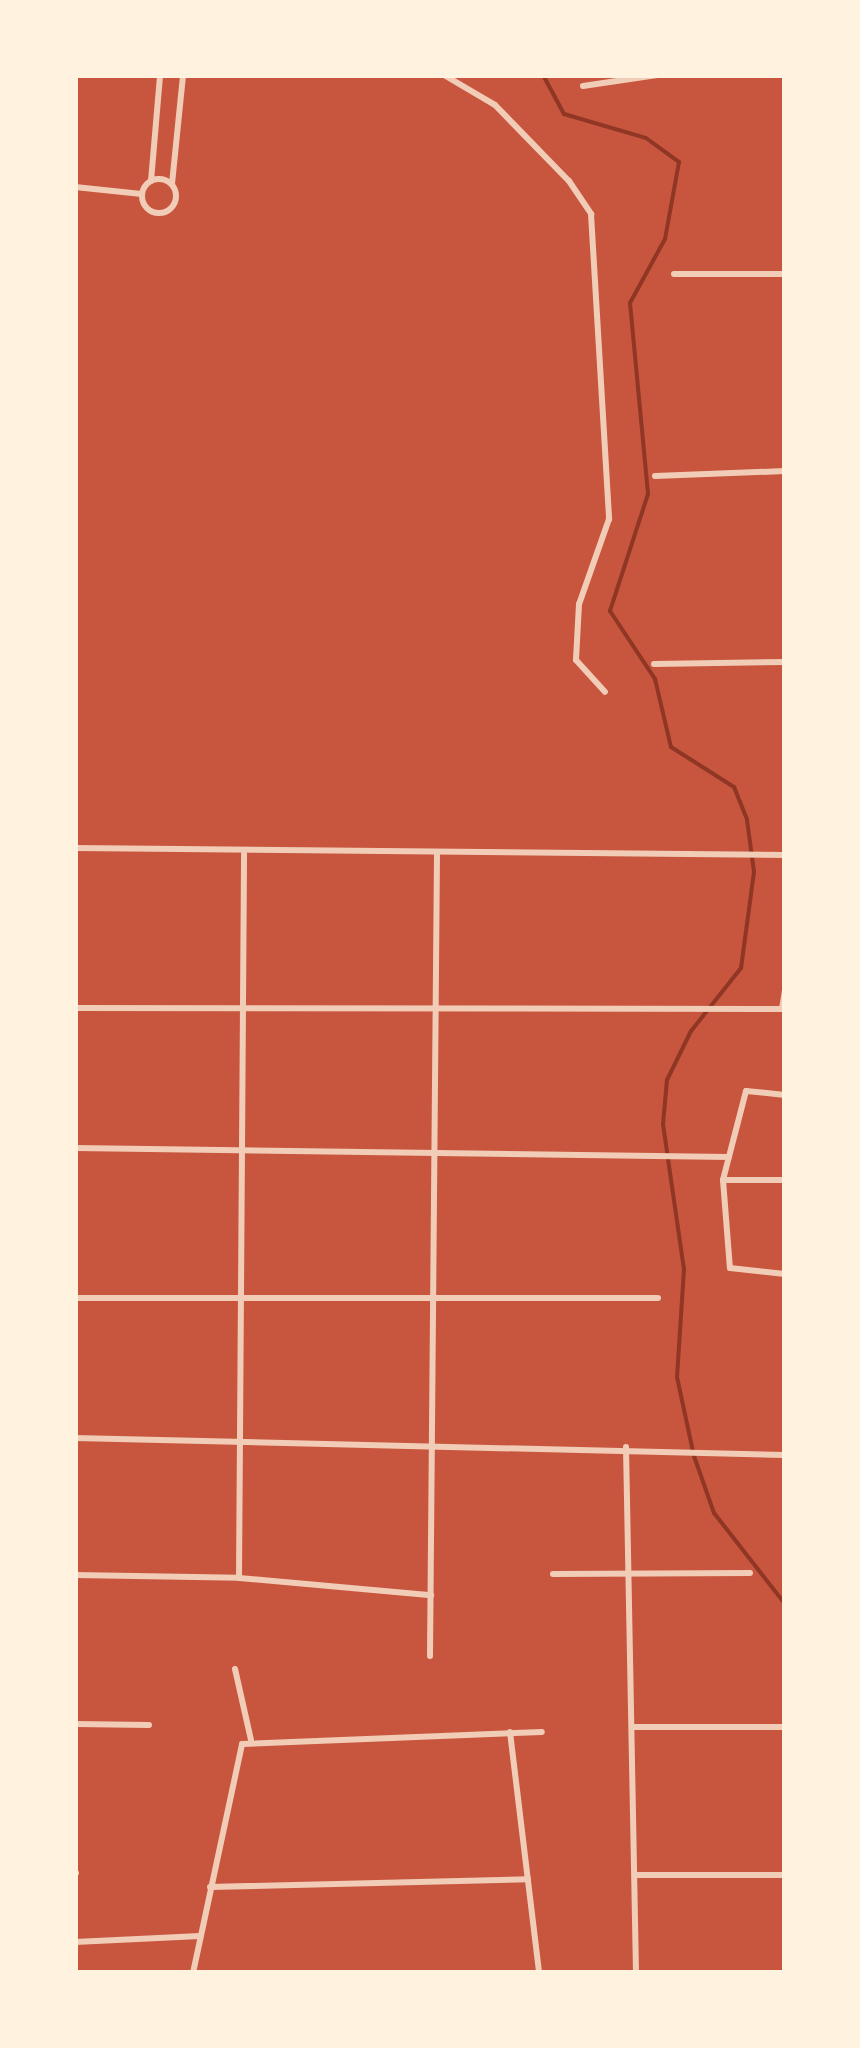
<!DOCTYPE html>
<html>
<head>
<meta charset="utf-8">
<style>
  body { margin:0 }
  #map { position:relative; width:860px; height:2048px; overflow:hidden; background:#c8553d; font-family:"Work Sans",sans-serif }
  div>[style] { position:absolute }
  [style*='--x'] { left:calc(var(--x)*1px); top:calc(var(--y)*1px); width:calc(var(--w)*1px); rotate:calc(var(--a)*1deg) }
  .stream>* { height:4px; margin:-2px; padding:0 2px; transform-origin:2px; border-radius:2px; background:#8f3625 }
  .minor>* { height:6px; margin:-3px; padding:0 3px; transform-origin:3px; border-radius:3px; background:#f1ccb7 }
  .minor>.ring { margin:-3px; padding:0; box-sizing:content-box; background:none; border:6px solid #f1ccb7; border-radius:50% }
  span { translate:-50% -50%; white-space:nowrap; text-align:center; line-height:1.15; -webkit-text-stroke:10px #fff3e0; paint-order:stroke }
  .frame { position:absolute; inset:0; border:78px solid #fff3e0; pointer-events:none }
</style>
</head>
<body>
<div id="map">
  <div class="stream">
    <div style="--x:543;--y:75;--w:44;--a:61.7"></div>
    <div style="--x:564;--y:114;--w:85;--a:16.3"></div>
    <div style="--x:646;--y:138;--w:41;--a:36"></div>
    <div style="--x:679;--y:162;--w:78;--a:100.3"></div>
    <div style="--x:665;--y:239;--w:73;--a:118.7"></div>
    <div style="--x:630;--y:303;--w:192;--a:84.6"></div>
    <div style="--x:648;--y:494;--w:123;--a:108"></div>
    <div style="--x:610;--y:611;--w:82;--a:56.5"></div>
    <div style="--x:655;--y:679;--w:70;--a:76.8"></div>
    <div style="--x:671;--y:747;--w:75;--a:32.4"></div>
    <div style="--x:734;--y:787;--w:35;--a:68"></div>
    <div style="--x:747;--y:820;--w:52;--a:82.3"></div>
    <div style="--x:754;--y:872;--w:97;--a:97.7"></div>
    <div style="--x:741;--y:968;--w:80;--a:128.4"></div>
    <div style="--x:691;--y:1031;--w:55;--a:116.1"></div>
    <div style="--x:667;--y:1080;--w:44;--a:95.2"></div>
    <div style="--x:663;--y:1124;--w:147;--a:81.8"></div>
    <div style="--x:684;--y:1269;--w:108;--a:93.7"></div>
    <div style="--x:677;--y:1377;--w:81;--a:77.9"></div>
    <div style="--x:694;--y:1456;--w:60;--a:70.7"></div>
    <div style="--x:714;--y:1513;--w:115;--a:52"></div>
  </div>
  <div class="minor">
    <div style="--x:444;--y:75;--w:59;--a:30.5"></div>
    <div style="--x:495;--y:105;--w:106;--a:45.8"></div>
    <div style="--x:569;--y:181;--w:40;--a:56"></div>
    <div style="--x:591;--y:214;--w:306;--a:86.6"></div>
    <div style="--x:609;--y:519;--w:90;--a:109.4"></div>
    <div style="--x:579;--y:604;--w:56;--a:93.1"></div>
    <div style="--x:576;--y:660;--w:43;--a:47.8"></div>
    <div style="--x:583;--y:86;--w:75;--a:-8.5"></div>
    <div class="ring" style="left:142px;top:179px;width:28px;height:28px"></div>
    <div style="--x:151;--y:181;--w:106;--a:-85.1"></div>
    <div style="--x:172;--y:184;--w:110;--a:-84.2"></div>
    <div style="--x:75;--y:187;--w:67;--a:6"></div>
    <div style="--x:674;--y:274;--w:111;--a:0"></div>
    <div style="--x:655;--y:476;--w:130;--a:-2.2"></div>
    <div style="--x:654;--y:664;--w:131;--a:-0.9"></div>
    <div style="--x:75;--y:848;--w:710;--a:0.56"></div>
    <div style="--x:75;--y:1008;--w:710;--a:0.08"></div>
    <div style="--x:782;--y:1009;--w:18;--a:-81"></div>
    <div style="--x:785;--y:1095;--w:39;--a:-174"></div>
    <div style="--x:746;--y:1091;--w:92;--a:104.5"></div>
    <div style="--x:723;--y:1180;--w:88;--a:85.5"></div>
    <div style="--x:730;--y:1268;--w:55;--a:6.2"></div>
    <div style="--x:75;--y:1148;--w:654;--a:0.79"></div>
    <div style="--x:723;--y:1180;--w:62;--a:0"></div>
    <div style="--x:75;--y:1298;--w:583;--a:0"></div>
    <div style="--x:75;--y:1438;--w:710;--a:1.37"></div>
    <div style="--x:626;--y:1447;--w:526;--a:88.91"></div>
    <div style="--x:553;--y:1574;--w:197;--a:-0.3"></div>
    <div style="--x:75;--y:1575;--w:164;--a:1"></div>
    <div style="--x:239;--y:1578;--w:193;--a:5.1"></div>
    <div style="--x:239;--y:1578;--w:724;--a:-89.6"></div>
    <div style="--x:430;--y:1656;--w:801;--a:-89.5"></div>
    <div style="--x:235;--y:1669;--w:73;--a:77.3"></div>
    <div style="--x:75;--y:1724;--w:74;--a:0.8"></div>
    <div style="--x:634;--y:1727;--w:151;--a:0"></div>
    <div style="--x:510;--y:1732;--w:243;--a:83.1"></div>
    <div style="--x:75;--y:1873;--w:1;--a:0"></div>
    <div style="--x:635;--y:1875;--w:150;--a:0"></div>
    <div style="--x:210;--y:1887;--w:318;--a:-1.4"></div>
    <div style="--x:75;--y:1942;--w:125;--a:-2.7"></div>
    <div style="--x:193;--y:1973;--w:234;--a:-77.9"></div>
    <div style="--x:242;--y:1744;--w:300;--a:-2.3"></div>
  </div>
  <div class="frame"></div>
</div>
</body>
</html>
